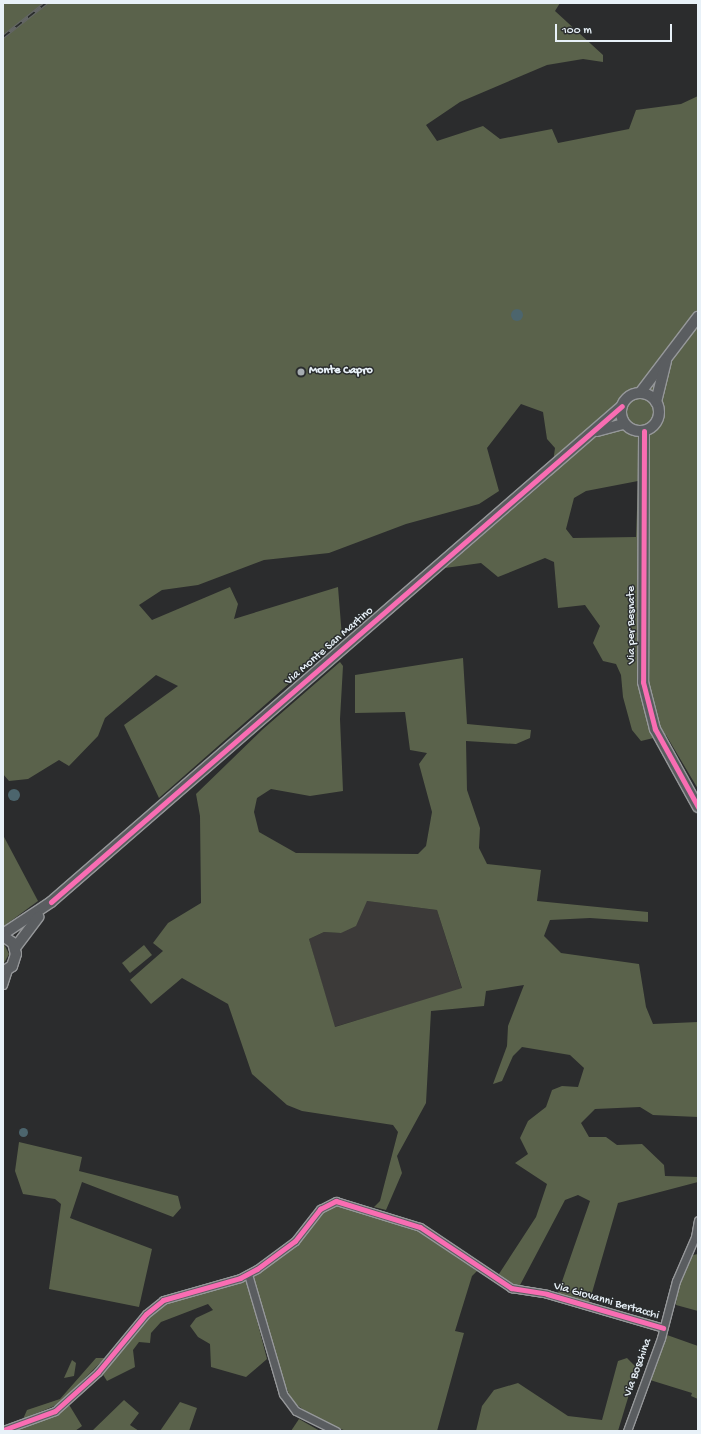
<!DOCTYPE html>
<html>
<head>
<meta charset="utf-8">
<style>
  body { margin:0 }
  #map { position:relative; width:701px; height:1434px; overflow:hidden; background:#2b2c2d; font-family:"Gochi Hand",sans-serif }
  div>[style] { position:absolute }
  [style*='--x'] { left:calc(var(--x)*1px); top:calc(var(--y)*1px); width:calc(var(--w)*1px); rotate:calc(var(--a)*1deg) }
  .built>* { inset:0; background:#3c3a39 }
  .green>* { inset:0; background:#5a624b }
  .water>* { inset:0; background:#4c656d }
  .round { border-radius:50% }
  .roads { filter:drop-shadow(1px 0 #96989a) drop-shadow(-1px 0 #96989a) drop-shadow(0 1px #96989a) drop-shadow(0 -1px #96989a) }
  .street>* { height:7px; margin:-3.5px; padding:0 3.5px; transform-origin:3.5px; border-radius:3.5px; background:#5a5d60 }
  .secondary>* { height:10px; margin:-5px; padding:0 5px; transform-origin:5px; border-radius:5px; background:#5a5d60 }
  .secondary>.ring { margin:-5px; padding:0; box-sizing:content-box; background:none; border:10px solid #5a5d60; border-radius:50% }
  .rail>* { height:4px; margin-top:-2px; transform-origin:0; background:repeating-linear-gradient(90deg,#2a2d2e 0 8px,#636566 0 16px); box-sizing:border-box; border-block:1px solid #636566 }
  .cycleway>* { height:5px; margin:-2.5px; padding:0 2.5px; transform-origin:2.5px; border-radius:2.5px; background:#f96db3 }
  .dots>* { width:11px; height:11px; translate:-50% -50%; box-sizing:border-box; border:2px solid #2a2d2e; border-radius:50% }
  span { translate:-50% -50%; white-space:nowrap; text-align:center; line-height:1.15; -webkit-text-stroke:3px #2a2d2e; paint-order:stroke }
  .poi-label { font-size:12px; color:#e8f1f8; font-weight:700 }
  .left { translate:0 -50%; text-align:left }
  .street-label { font-size:12px; color:#e8f1f8 }
  .frame { position:absolute; inset:0; border:4px solid #e8f1f8; pointer-events:none }
  .scale { position:absolute; left:555px; top:24px; width:117px; height:18px; box-sizing:border-box; border:2px solid #e8f1f8; border-top:0; padding-left:5px; font-size:12px; line-height:14px; white-space:nowrap; color:#e8f1f8; -webkit-text-stroke:3px #2a2d2e; paint-order:stroke }
</style>
</head>
<body>
<div id="map">
  <div class="built">
    <div style="clip-path:polygon(367px 901px,437px 910px,462px 989px,334px 1027px,309px 939px,324px 932px,341px 933px)"></div>
  </div>
  <div class="green">
    <div style="clip-path:polygon(evenodd,3px 3px,560px 3px,555px 11px,603px 55px,603px 62px,583px 59px,547px 65px,460px 102px,426px 125px,437px 141px,483px 126px,500px 139px,552px 129px,558px 143px,629px 129px,636px 110px,681px 104px,698px 96px,698px 789px,666px 735px,641px 741px,632px 730px,623px 697px,621px 675px,616px 664px,603px 661px,593px 643px,600px 626px,585px 605px,558px 608px,554px 562px,545px 558px,498px 577px,481px 563px,445px 568px,551px 476px,555px 448px,547px 439px,543px 412px,521px 404px,487px 448px,499px 491px,479px 504px,406px 524px,329px 553px,264px 560px,198px 585px,162px 590px,139px 605px,152px 620px,230px 587px,238px 604px,234px 619px,338px 587px,342px 637px,159px 798px,124px 725px,178px 686px,156px 675px,105px 718px,98px 736px,69px 766px,59px 760px,28px 779px,9px 781px,3px 774px,3px 3px,638px 481px,636px 537px,573px 538px,566px 529px,574px 498px,586px 491px,638px 481px)"></div>
    <div style="clip-path:polygon(evenodd,463px 658px,467px 724px,531px 730px,530px 738px,516px 744px,466px 741px,467px 790px,480px 828px,479px 848px,487px 864px,541px 870px,537px 901px,648px 912px,648px 922px,590px 918px,550px 920px,544px 936px,561px 953px,639px 964px,646px 1007px,653px 1024px,698px 1022px,698px 1117px,653px 1115px,640px 1107px,595px 1109px,581px 1123px,589px 1137px,606px 1137px,617px 1145px,642px 1144px,664px 1165px,665px 1176px,698px 1177px,698px 1182px,618px 1203px,589px 1303px,558px 1293px,590px 1201px,578px 1195px,565px 1200px,519px 1287px,497px 1277px,536px 1217px,547px 1184px,515px 1163px,528px 1154px,520px 1138px,528px 1121px,546px 1107px,552px 1090px,562px 1086px,578px 1087px,584px 1068px,570px 1055px,522px 1047px,513px 1056px,502px 1081px,493px 1084px,507px 1046px,508px 1026px,524px 985px,486px 991px,484px 1006px,431px 1011px,426px 1103px,397px 1156px,402px 1173px,386px 1210px,374px 1207px,380px 1201px,398px 1132px,393px 1125px,302px 1111px,287px 1105px,252px 1074px,228px 1004px,182px 978px,151px 1004px,130px 980px,163px 951px,153px 943px,168px 923px,201px 903px,200px 816px,196px 794px,263px 729px,340px 662px,343px 666px,340px 719px,343px 791px,310px 796px,271px 789px,257px 798px,254px 812px,259px 832px,296px 853px,418px 854px,426px 846px,432px 812px,419px 764px,427px 753px,410px 750px,405px 712px,355px 713px,355px 675px,463px 658px,367px 901px,437px 910px,462px 988px,335px 1027px,309px 939px,324px 932px,341px 933px,356px 926px,367px 901px)"></div>
    <div style="clip-path:polygon(3px 835px,38px 901px,4px 926px,3px 926px)"></div>
    <div style="clip-path:polygon(3px 942px,9px 954px,3px 965px)"></div>
    <div style="clip-path:polygon(144px 945px,152px 955px,130px 973px,122px 963px)"></div>
    <div style="clip-path:polygon(19px 1142px,82px 1157px,79px 1171px,178px 1196px,181px 1208px,173px 1217px,82px 1182px,70px 1218px,152px 1249px,139px 1307px,49px 1289px,61px 1204px,55px 1199px,23px 1194px,15px 1171px)"></div>
    <div style="clip-path:polygon(338px 1204px,419px 1232px,477px 1271px,472px 1276px,455px 1331px,464px 1333px,437px 1431px,346px 1431px,314px 1418px,292px 1401px,275px 1361px,251px 1275px,294px 1244px,319px 1213px)"></div>
    <div style="clip-path:polygon(698px 1254px,698px 1311px,676px 1305px,677px 1291px,693px 1255px)"></div>
    <div style="clip-path:polygon(246px 1278px,267px 1359px,246px 1377px,211px 1367px,210px 1344px,198px 1337px,190px 1326px,196px 1318px,213px 1310px,208px 1304px,161px 1322px,151px 1333px,150px 1343px,139px 1342px,133px 1350px,135px 1367px,107px 1381px,102px 1373px,105px 1366px,155px 1309px,181px 1297px)"></div>
    <div style="clip-path:polygon(667px 1335px,698px 1346px,698px 1399px,691px 1396px,692px 1393px,650px 1380px)"></div>
    <div style="clip-path:polygon(96px 1358px,105px 1358px,59px 1404px,23px 1419px,27px 1410px,60px 1399px)"></div>
    <div style="clip-path:polygon(627px 1358px,637px 1368px,618px 1431px,476px 1431px,482px 1406px,494px 1390px,518px 1383px,568px 1416px,602px 1420px,618px 1361px)"></div>
    <div style="clip-path:polygon(72px 1360px,76px 1363px,74px 1376px,64px 1378px)"></div>
    <div style="clip-path:polygon(124px 1400px,139px 1413px,130px 1425px,139px 1431px,92px 1431px)"></div>
    <div style="clip-path:polygon(180px 1402px,197px 1408px,189px 1431px,160px 1431px)"></div>
    <div style="clip-path:polygon(68px 1403px,82px 1426px,75px 1431px,6px 1431px,53px 1415px)"></div>
    <div style="clip-path:polygon(299px 1419px,320px 1431px,291px 1431px)"></div>
  </div>
  <div class="water">
    <div class="round" style="left:511px;top:309px;width:12px;height:12px"></div>
    <div class="round" style="left:8px;top:789px;width:12px;height:12px"></div>
    <div class="round" style="left:18.5px;top:1127.5px;width:9px;height:9px"></div>
  </div>
  <div class="roads">
    <div class="street">
      <div style="--x:3;--y:985;--w:16;--a:-72"></div>
      <div style="--x:248;--y:1274;--w:125;--a:73.7"></div>
      <div style="--x:283;--y:1394;--w:21;--a:53"></div>
      <div style="--x:296;--y:1411;--w:45;--a:26.6"></div>
      <div style="--x:3;--y:1430;--w:55;--a:-20.1"></div>
      <div style="--x:55;--y:1411;--w:58;--a:-42.2"></div>
      <div style="--x:98;--y:1372;--w:75;--a:-50.4"></div>
      <div style="--x:146;--y:1314;--w:22;--a:-39"></div>
      <div style="--x:163;--y:1300;--w:80;--a:-15.9"></div>
      <div style="--x:240;--y:1278;--w:19;--a:-28"></div>
      <div style="--x:257;--y:1269;--w:47;--a:-36.4"></div>
      <div style="--x:295;--y:1241;--w:41;--a:-52"></div>
      <div style="--x:320;--y:1209;--w:18;--a:-27"></div>
      <div style="--x:336;--y:1201;--w:88;--a:17.2"></div>
      <div style="--x:420;--y:1227;--w:110;--a:33.8"></div>
      <div style="--x:511;--y:1288;--w:36;--a:9"></div>
      <div style="--x:547;--y:1294;--w:121;--a:16.3"></div>
      <div style="--x:627;--y:1431;--w:99;--a:-69.9"></div>
      <div style="--x:661;--y:1338;--w:59;--a:-75.3"></div>
      <div style="--x:676;--y:1281;--w:48;--a:-66.6"></div>
      <div style="--x:695;--y:1237;--w:17;--a:-80"></div>
    </div>
    <div class="secondary">
      <div class="ring" style="left:621px;top:393px;width:28px;height:28px"></div>
      <div style="--x:640;--y:393;--w:96;--a:-52.7"></div>
      <div style="--x:656;--y:402;--w:42;--a:-76.3"></div>
      <div style="--x:597;--y:431;--w:28;--a:-15"></div>
      <div style="--x:644;--y:431;--w:251;--a:90.2"></div>
      <div style="--x:643;--y:682;--w:49;--a:75.7"></div>
      <div style="--x:655;--y:729;--w:89;--a:61.1"></div>
      <div style="--x:3;--y:934;--w:58;--a:-33.7"></div>
      <div style="--x:51;--y:902;--w:756;--a:-40.98"></div>
      <div style="--x:3;--y:936;--w:12;--a:35"></div>
      <div style="--x:13;--y:943;--w:11;--a:75"></div>
      <div style="--x:16;--y:954;--w:13;--a:108"></div>
      <div style="--x:12;--y:966;--w:11;--a:146"></div>
      <div style="--x:15;--y:948;--w:39;--a:-53"></div>
    </div>
  </div>
  <div class="rail">
    <div style="--x:3;--y:37;--w:55;--a:-38.3"></div>
  </div>
  <div class="cycleway">
    <div style="--x:644;--y:431;--w:251;--a:90.2"></div>
    <div style="--x:643;--y:682;--w:49;--a:75.7"></div>
    <div style="--x:655;--y:729;--w:89;--a:61.1"></div>
    <div style="--x:51;--y:902;--w:756;--a:-40.98"></div>
    <div style="--x:3;--y:1430;--w:55;--a:-20.1"></div>
    <div style="--x:55;--y:1411;--w:58;--a:-42.2"></div>
    <div style="--x:98;--y:1372;--w:75;--a:-50.4"></div>
    <div style="--x:146;--y:1314;--w:22;--a:-39"></div>
    <div style="--x:163;--y:1300;--w:80;--a:-15.9"></div>
    <div style="--x:240;--y:1278;--w:19;--a:-28"></div>
    <div style="--x:257;--y:1269;--w:47;--a:-36.4"></div>
    <div style="--x:295;--y:1241;--w:41;--a:-52"></div>
    <div style="--x:320;--y:1209;--w:18;--a:-27"></div>
    <div style="--x:336;--y:1201;--w:88;--a:17.2"></div>
    <div style="--x:420;--y:1227;--w:110;--a:33.8"></div>
    <div style="--x:511;--y:1288;--w:36;--a:9"></div>
    <div style="--x:547;--y:1294;--w:121;--a:16.3"></div>
  </div>
  <div class="dots">
    <div style="left:301px;top:372px;background:#a6acb1"></div>
  </div>
  <div class="poi-label">
    <span class="left" style="left:309px;top:372px">Monte Capro</span>
  </div>
  <div class="street-label">
    <span style="left:633px;top:625px;rotate:-90deg">Via per Besnate</span>
    <span style="left:330px;top:647px;rotate:-41deg">Via Monte San Martino</span>
    <span style="left:606px;top:1302px;rotate:16deg">Via Giovanni Bertacchi</span>
    <span style="left:639px;top:1368px;rotate:-70deg">Via Boschina</span>
  </div>
  <div class="frame"></div>
  <div class="scale">100 m</div>
</div>
</body>
</html>
